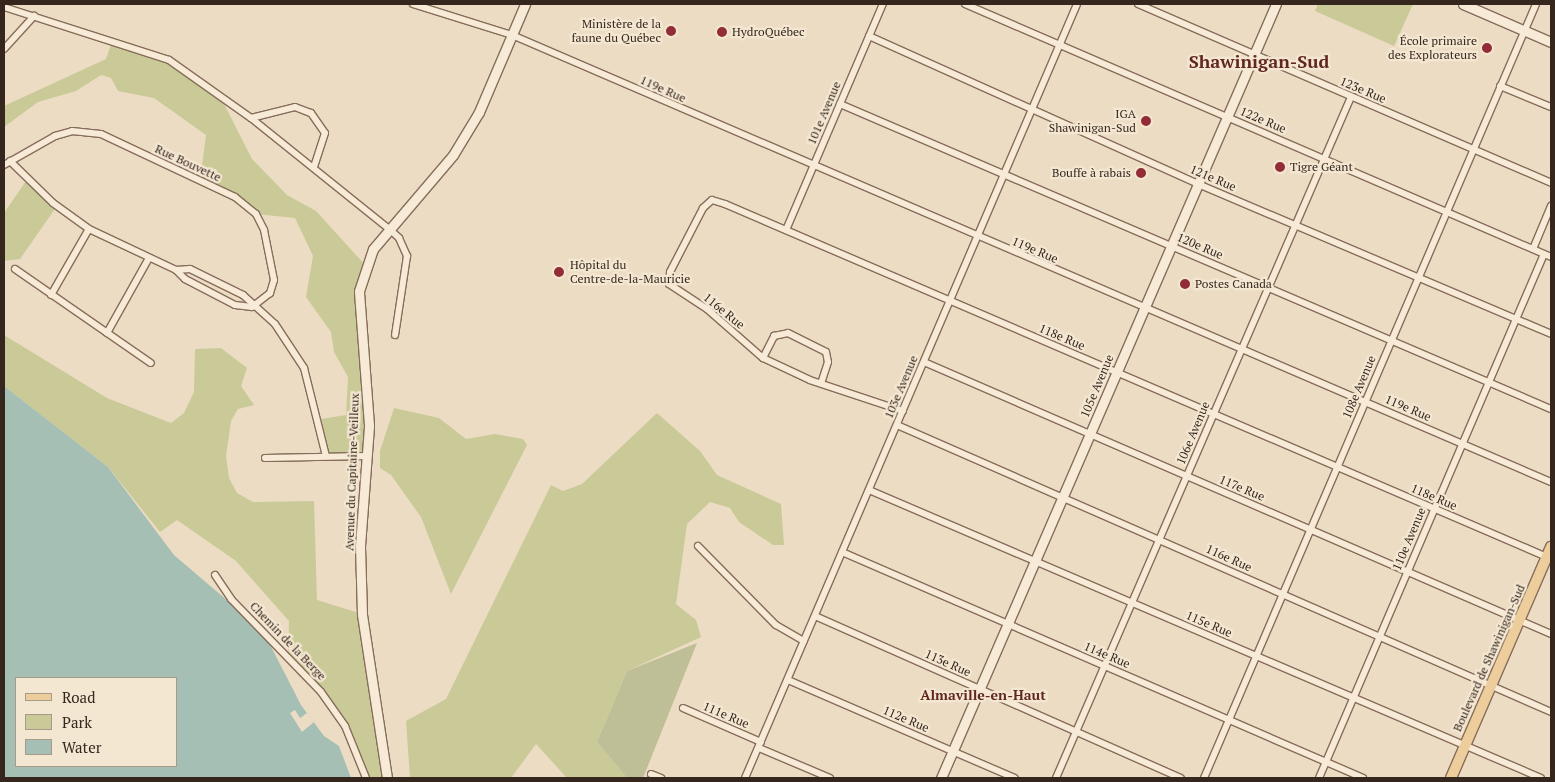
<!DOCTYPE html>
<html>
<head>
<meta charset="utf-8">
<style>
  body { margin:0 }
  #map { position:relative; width:1555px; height:782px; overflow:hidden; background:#ecdcc3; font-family:"PT Serif",serif }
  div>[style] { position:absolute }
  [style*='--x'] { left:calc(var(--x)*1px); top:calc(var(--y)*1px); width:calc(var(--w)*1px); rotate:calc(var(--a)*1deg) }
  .green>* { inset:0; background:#c9ca97 }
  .cemetery>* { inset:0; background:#bebf96 }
  .water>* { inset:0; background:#a5bfb5 }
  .pier>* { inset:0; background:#ecdcc3 }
  .roads { filter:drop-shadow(1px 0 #866d5b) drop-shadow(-1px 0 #866d5b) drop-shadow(0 1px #866d5b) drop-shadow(0 -1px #866d5b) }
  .street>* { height:6px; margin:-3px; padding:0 3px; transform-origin:3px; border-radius:3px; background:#f7ead6 }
  .secondary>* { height:9px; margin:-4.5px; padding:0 4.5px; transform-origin:4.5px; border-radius:4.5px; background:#f7ead6 }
  .primary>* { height:10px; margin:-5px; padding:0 5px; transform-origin:5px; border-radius:5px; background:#eecd9c }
  .dots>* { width:14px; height:14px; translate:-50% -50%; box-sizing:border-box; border:2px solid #f4e7d2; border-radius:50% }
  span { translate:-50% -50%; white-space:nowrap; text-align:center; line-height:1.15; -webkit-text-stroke:4.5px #f4e7d2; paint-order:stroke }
  .poi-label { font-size:12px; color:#36271e }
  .right { translate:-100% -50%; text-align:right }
  .left { translate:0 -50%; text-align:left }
  .street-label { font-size:12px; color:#36271e }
  .neighbourhood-label { font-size:14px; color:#61271f; font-weight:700 }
  .district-label { font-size:18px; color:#61271f; font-weight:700 }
  .frame { position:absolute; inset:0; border:5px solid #36271e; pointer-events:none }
  .legend { position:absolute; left:15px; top:677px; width:162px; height:90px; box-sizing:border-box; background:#f4e7d2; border:1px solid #a89a8a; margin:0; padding:6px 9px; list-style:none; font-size:15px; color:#36271e }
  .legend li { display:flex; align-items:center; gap:10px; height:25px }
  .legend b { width:25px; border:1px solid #a89a8a }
</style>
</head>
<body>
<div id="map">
  <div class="green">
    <div style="clip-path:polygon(1318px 4px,1413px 4px,1394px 46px,1315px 11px)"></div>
    <div style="clip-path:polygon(113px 39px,169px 60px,220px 96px,252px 159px,287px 195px,316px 211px,366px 266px,361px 279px,367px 456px,326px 456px,315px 420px,346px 415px,348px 377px,334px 352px,331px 332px,306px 297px,313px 256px,295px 218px,256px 214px,235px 197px,200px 181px,206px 135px,154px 98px,118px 91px,111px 78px,101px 75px,76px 91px,38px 102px,4px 127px,4px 106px,106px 59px)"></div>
    <div style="clip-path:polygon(26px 181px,57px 206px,20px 259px,4px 261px,4px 213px)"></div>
    <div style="clip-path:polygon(4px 335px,107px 398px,171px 423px,184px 413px,194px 392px,195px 349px,221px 348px,247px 368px,241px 386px,254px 405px,238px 409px,231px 421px,226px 456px,229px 478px,237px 493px,253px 502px,314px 501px,317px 600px,362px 614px,387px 778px,366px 778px,345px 726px,288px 653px,289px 621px,236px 561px,177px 520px,160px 532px,108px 467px,4px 386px)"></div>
    <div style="clip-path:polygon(394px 408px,439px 418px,466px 439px,495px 434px,523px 439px,527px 445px,451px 594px,421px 517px,391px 475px,380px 468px,380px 451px)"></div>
    <div style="clip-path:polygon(657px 413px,700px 451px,717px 475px,781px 504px,784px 545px,773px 545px,739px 522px,730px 508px,710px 502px,687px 524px,676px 604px,696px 620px,701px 637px,627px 671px,597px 742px,627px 778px,567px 778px,536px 744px,511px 778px,410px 778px,406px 721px,446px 699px,551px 485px,563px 491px,582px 484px)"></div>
  </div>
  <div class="cemetery">
    <div style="clip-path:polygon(697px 643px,643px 778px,627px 778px,597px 742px,627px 671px)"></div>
  </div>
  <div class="water">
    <div style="clip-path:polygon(evenodd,4px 386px,108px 467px,174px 555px,263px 631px,301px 705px,324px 736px,339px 746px,351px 778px,4px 778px,4px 386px,16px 678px,176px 678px,176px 766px,16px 766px,16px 678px)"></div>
  </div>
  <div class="pier">
    <div style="clip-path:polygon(295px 710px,300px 718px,307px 713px,314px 722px,302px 732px,290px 713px)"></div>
  </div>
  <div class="roads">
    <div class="street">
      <div style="--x:413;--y:4;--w:104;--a:17.4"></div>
      <div style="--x:512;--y:35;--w:1131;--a:23.28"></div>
      <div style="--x:965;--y:4;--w:638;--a:23.35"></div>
      <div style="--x:1138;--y:4;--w:450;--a:23.4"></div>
      <div style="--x:4;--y:7;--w:173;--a:17.8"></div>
      <div style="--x:169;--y:60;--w:100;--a:35.3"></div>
      <div style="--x:251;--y:118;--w:176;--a:38.8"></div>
      <div style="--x:388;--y:228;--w:15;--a:42"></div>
      <div style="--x:399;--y:238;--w:20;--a:66"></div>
      <div style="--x:407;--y:256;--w:80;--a:98.6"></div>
      <div style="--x:869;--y:36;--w:361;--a:24.2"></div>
      <div style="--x:1198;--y:184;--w:384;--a:23"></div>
      <div style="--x:4;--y:49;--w:45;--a:-47.7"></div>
      <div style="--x:1500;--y:86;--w:55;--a:22.4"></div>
      <div style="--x:840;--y:104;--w:774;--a:23.22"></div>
      <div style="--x:251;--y:118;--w:45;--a:-14"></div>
      <div style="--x:295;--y:107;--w:17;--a:21"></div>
      <div style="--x:311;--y:113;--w:24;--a:55"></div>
      <div style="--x:325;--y:133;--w:36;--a:108"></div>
      <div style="--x:10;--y:161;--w:60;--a:44.3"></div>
      <div style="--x:53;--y:203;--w:44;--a:35.8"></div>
      <div style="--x:89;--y:229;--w:96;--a:25.2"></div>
      <div style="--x:176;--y:270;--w:13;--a:45"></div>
      <div style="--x:185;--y:279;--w:56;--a:27.5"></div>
      <div style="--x:235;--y:305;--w:17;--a:7"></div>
      <div style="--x:4;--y:165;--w:59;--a:-29.6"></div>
      <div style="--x:55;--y:136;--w:18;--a:-16"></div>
      <div style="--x:72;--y:131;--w:29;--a:6"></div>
      <div style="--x:101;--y:134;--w:148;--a:25.2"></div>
      <div style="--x:235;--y:197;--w:27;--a:39"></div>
      <div style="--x:256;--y:214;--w:18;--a:63"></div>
      <div style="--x:264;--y:230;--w:51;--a:78.7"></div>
      <div style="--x:274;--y:280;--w:14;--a:107"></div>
      <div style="--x:270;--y:293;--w:23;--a:142"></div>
      <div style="--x:786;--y:230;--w:246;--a:-66.8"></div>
      <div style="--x:1533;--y:249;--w:47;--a:-67.3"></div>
      <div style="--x:15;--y:269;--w:165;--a:34.7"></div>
      <div style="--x:176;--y:270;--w:14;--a:-4"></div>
      <div style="--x:190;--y:269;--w:59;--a:26.1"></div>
      <div style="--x:243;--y:295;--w:43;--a:42.2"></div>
      <div style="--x:275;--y:324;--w:53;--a:56.6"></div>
      <div style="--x:304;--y:368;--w:91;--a:76"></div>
      <div style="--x:51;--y:295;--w:76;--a:-60.1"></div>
      <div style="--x:107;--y:333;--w:86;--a:-60.8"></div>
      <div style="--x:763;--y:358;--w:25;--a:-63"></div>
      <div style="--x:774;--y:336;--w:14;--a:-12"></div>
      <div style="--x:788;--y:333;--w:42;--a:26.6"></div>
      <div style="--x:826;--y:352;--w:10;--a:79"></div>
      <div style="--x:828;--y:362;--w:22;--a:108"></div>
      <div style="--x:924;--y:362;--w:683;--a:23.45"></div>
      <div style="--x:903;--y:411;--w:98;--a:-161.6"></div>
      <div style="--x:810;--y:380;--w:52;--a:-154.9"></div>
      <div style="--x:763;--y:358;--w:74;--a:-138.8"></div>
      <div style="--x:707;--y:309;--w:45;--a:-146.7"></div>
      <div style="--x:669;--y:284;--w:12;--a:-85"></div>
      <div style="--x:670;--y:272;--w:72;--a:-62.7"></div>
      <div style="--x:703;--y:208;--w:12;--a:-42"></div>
      <div style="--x:712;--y:200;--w:14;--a:17"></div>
      <div style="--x:725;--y:204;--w:895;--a:23.24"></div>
      <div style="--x:897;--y:425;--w:714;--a:23.69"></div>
      <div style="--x:265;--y:458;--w:102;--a:-1.1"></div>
      <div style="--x:869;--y:490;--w:731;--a:23.2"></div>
      <div style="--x:698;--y:546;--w:111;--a:45.4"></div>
      <div style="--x:776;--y:625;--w:32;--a:30"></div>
      <div style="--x:842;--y:552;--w:568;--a:23.45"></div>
      <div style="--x:215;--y:575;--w:29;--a:56"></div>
      <div style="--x:231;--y:599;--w:129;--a:45.9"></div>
      <div style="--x:321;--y:692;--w:42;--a:54.8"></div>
      <div style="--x:345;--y:726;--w:56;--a:68"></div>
      <div style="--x:815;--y:616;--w:400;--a:23.9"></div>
      <div style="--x:788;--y:680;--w:247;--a:23.4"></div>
      <div style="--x:683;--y:708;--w:85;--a:23.6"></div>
      <div style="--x:759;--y:748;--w:77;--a:22.9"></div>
      <div style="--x:651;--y:774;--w:11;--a:22"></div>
      <div style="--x:745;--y:778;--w:842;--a:-66.78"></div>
      <div style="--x:1056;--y:778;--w:742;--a:-66.58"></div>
      <div style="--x:1204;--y:778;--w:842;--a:-66.78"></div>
      <div style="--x:1319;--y:778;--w:570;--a:-66.76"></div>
    </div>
    <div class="secondary">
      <div style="--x:1463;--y:4;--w:96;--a:23.4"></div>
      <div style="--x:387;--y:778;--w:166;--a:-98.7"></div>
      <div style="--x:362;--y:614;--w:68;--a:-91.7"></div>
      <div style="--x:360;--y:546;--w:121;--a:-85.7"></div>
      <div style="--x:369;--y:425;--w:134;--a:-94.3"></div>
      <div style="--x:359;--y:291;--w:44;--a:-71.6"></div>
      <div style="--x:373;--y:249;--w:123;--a:-49.6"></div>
      <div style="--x:453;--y:155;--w:50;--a:-58.8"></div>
      <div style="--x:479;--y:112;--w:117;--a:-66.9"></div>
      <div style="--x:941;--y:778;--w:843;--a:-66.6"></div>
    </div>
    <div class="primary">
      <div style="--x:1451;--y:778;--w:252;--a:-66.6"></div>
    </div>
  </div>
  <div class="dots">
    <div style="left:671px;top:31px;background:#922d37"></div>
    <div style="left:722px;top:32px;background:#922d37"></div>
    <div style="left:1487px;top:48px;background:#922d37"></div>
    <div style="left:1146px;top:121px;background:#922d37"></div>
    <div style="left:1280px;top:167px;background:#922d37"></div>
    <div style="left:1141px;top:173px;background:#922d37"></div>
    <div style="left:559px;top:272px;background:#922d37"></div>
    <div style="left:1185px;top:284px;background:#922d37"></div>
  </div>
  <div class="poi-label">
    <span class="right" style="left:661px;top:31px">Ministère de la<br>faune du Québec</span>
    <span class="left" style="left:732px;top:32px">HydroQuébec</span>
    <span class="right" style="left:1477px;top:48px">École primaire<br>des Explorateurs</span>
    <span class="right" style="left:1136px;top:121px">IGA<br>Shawinigan-Sud</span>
    <span class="left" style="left:1290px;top:167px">Tigre Géant</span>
    <span class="right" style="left:1131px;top:173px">Bouffe à rabais</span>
    <span class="left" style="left:570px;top:272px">Hôpital du<br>Centre-de-la-Mauricie</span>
    <span class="left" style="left:1195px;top:284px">Postes Canada</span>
  </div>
  <div class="street-label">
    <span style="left:663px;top:89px;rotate:24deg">119e Rue</span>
    <span style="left:1363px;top:90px;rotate:23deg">123e Rue</span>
    <span style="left:824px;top:113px;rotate:-67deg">101e Avenue</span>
    <span style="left:1263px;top:120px;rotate:23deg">122e Rue</span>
    <span style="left:188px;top:163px;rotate:25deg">Rue Bouvette</span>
    <span style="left:1213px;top:178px;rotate:23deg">121e Rue</span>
    <span style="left:1200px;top:246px;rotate:23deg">120e Rue</span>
    <span style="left:1035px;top:250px;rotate:23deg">119e Rue</span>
    <span style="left:724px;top:311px;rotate:39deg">116e Rue</span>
    <span style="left:1062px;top:337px;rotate:23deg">118e Rue</span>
    <span style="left:1097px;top:386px;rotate:-67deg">105e Avenue</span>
    <span style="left:901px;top:387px;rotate:-67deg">103e Avenue</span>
    <span style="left:1359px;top:387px;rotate:-67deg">108e Avenue</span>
    <span style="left:1408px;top:408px;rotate:23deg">119e Rue</span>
    <span style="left:1193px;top:433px;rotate:-67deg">106e Avenue</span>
    <span style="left:352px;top:472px;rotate:-88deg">Avenue du Capitaine-Veilleux</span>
    <span style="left:1242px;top:488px;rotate:23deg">117e Rue</span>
    <span style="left:1434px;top:497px;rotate:23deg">118e Rue</span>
    <span style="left:1409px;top:539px;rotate:-67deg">110e Avenue</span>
    <span style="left:1229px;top:558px;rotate:24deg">116e Rue</span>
    <span style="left:1209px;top:624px;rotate:23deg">115e Rue</span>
    <span style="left:288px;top:641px;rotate:46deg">Chemin de la Berge</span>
    <span style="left:1107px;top:655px;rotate:23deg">114e Rue</span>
    <span style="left:1489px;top:658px;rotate:-66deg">Boulevard de Shawinigan-Sud</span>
    <span style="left:948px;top:663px;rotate:24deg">113e Rue</span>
    <span style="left:726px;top:715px;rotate:23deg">111e Rue</span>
    <span style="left:906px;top:719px;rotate:23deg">112e Rue</span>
  </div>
  <div class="neighbourhood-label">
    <span style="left:983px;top:695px">Almaville-en-Haut</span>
  </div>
  <div class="district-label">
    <span style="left:1259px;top:61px">Shawinigan-Sud</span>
  </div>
  <div class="frame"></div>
  <ul class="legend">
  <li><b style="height:6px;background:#eecd9c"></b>Road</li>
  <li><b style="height:14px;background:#c9ca97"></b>Park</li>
  <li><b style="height:14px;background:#a5bfb5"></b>Water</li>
  </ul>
</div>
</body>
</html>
